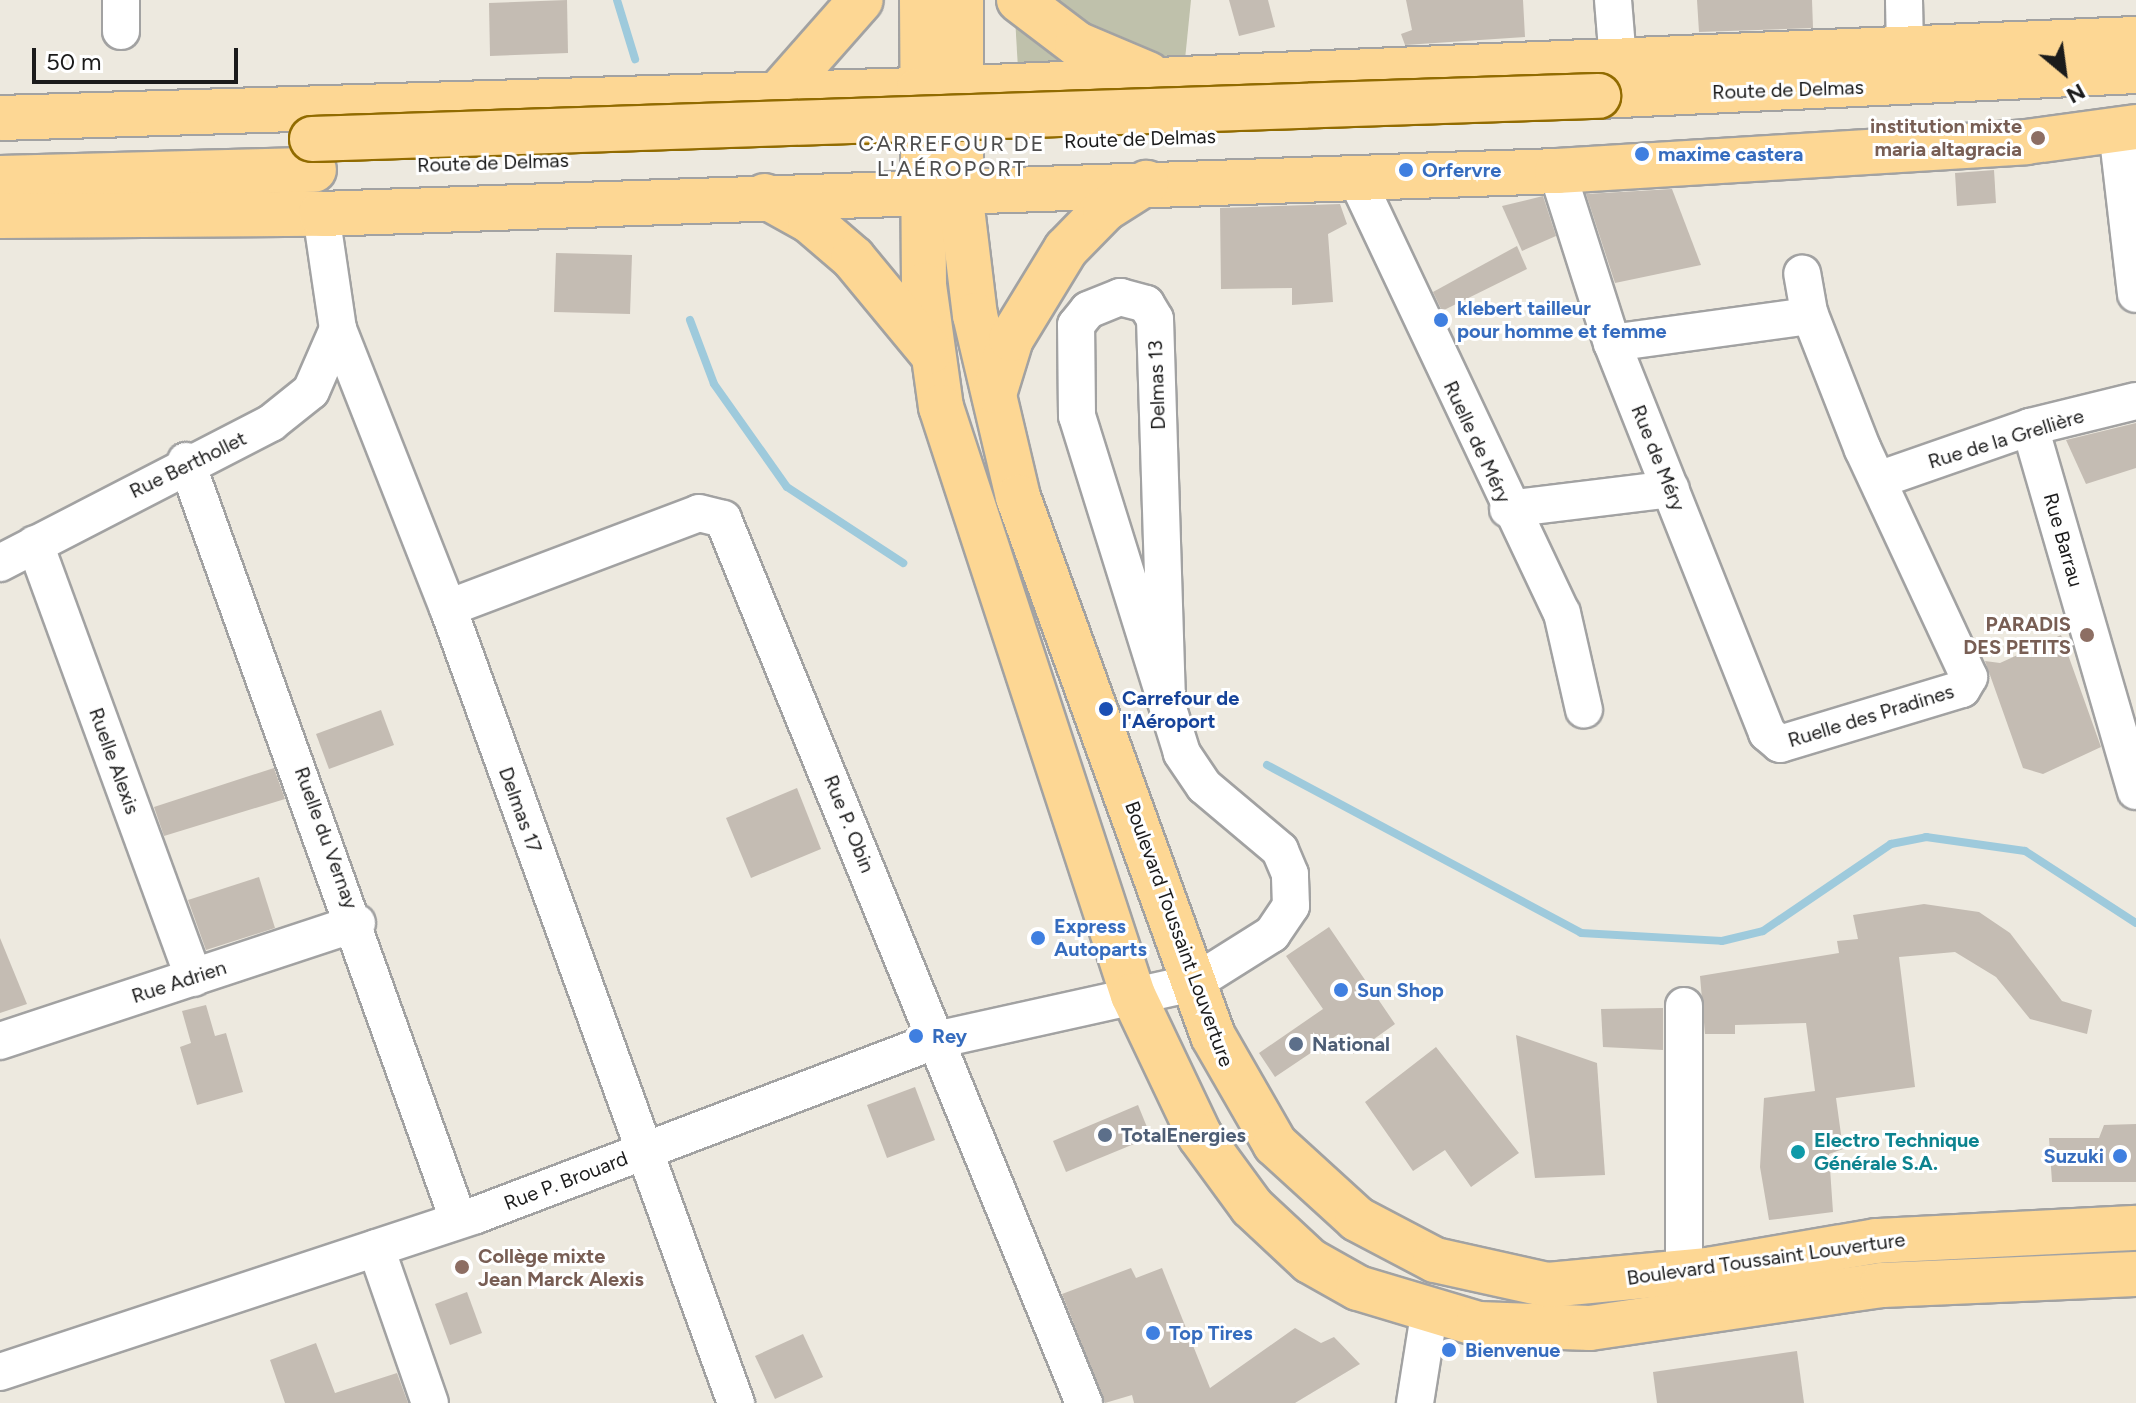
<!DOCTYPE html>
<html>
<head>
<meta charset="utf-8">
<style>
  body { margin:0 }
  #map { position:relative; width:2136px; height:1403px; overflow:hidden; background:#ede9df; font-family:Figtree,sans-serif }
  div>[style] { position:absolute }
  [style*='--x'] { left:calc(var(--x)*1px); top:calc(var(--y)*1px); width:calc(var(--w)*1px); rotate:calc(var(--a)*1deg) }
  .construction>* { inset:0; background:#bfc1ab }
  .stream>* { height:8px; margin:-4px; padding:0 4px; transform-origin:4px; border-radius:4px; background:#9ecadc }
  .building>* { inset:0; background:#c4bcb3 }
  .roads { filter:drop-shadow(2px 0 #a2a2a2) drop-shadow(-2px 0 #a2a2a2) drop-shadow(0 2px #a2a2a2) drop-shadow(0 -2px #a2a2a2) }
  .minor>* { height:36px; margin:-18px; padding:0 18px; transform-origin:18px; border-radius:18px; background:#fff }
  .major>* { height:44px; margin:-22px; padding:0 22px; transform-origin:22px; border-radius:22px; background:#fdd794 }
  .bridges { filter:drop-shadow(2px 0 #916b00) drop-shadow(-2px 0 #916b00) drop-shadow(0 2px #916b00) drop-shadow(0 -2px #916b00) }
  .major-bridge>* { height:44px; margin:-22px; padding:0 22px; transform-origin:22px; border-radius:22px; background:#fdd794 }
  .dots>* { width:22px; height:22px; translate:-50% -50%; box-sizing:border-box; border:4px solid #fff; border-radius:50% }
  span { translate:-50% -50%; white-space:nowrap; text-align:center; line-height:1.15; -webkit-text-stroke:6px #fff; paint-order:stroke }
  .street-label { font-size:20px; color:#1b1b1b }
  .education-label { font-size:20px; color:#785e54; font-weight:700 }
  .right { translate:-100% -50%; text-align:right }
  .left { translate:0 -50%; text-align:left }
  .shop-label { font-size:20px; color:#366cbe; font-weight:700 }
  .transit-label { font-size:20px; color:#164399; font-weight:700 }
  .service-label { font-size:20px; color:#4e5e75; font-weight:700 }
  .culture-label { font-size:20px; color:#0d838f; font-weight:700 }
  .neighbourhood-label { font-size:22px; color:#4e4e4e; letter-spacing:2px }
  .north { position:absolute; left:2024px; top:32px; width:80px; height:80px; -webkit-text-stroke:6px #fff; paint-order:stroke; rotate:151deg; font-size:22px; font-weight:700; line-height:32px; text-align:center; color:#1b1b1b }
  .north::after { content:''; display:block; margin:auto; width:28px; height:36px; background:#1b1b1b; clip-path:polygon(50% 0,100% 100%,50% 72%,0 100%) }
  .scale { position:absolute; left:32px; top:48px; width:206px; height:36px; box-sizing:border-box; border:4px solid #1b1b1b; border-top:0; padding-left:10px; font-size:24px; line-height:28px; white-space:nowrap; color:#1b1b1b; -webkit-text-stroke:6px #fff; paint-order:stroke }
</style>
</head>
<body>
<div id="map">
  <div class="construction">
    <div style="clip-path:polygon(1014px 0,1191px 0,1181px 99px,1018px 69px)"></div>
  </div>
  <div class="stream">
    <div style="--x:617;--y:0;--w:62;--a:73"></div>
    <div style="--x:690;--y:320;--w:68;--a:69.4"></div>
    <div style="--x:714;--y:384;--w:126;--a:54.7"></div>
    <div style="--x:787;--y:487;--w:139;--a:33.2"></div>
    <div style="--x:1267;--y:765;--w:356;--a:28.1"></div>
    <div style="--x:1581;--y:933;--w:141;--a:3.2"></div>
    <div style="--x:1722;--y:941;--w:42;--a:-13.7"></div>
    <div style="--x:1763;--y:931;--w:155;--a:-34.2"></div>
    <div style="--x:1891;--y:844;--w:36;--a:-11"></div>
    <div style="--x:1926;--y:837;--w:100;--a:8"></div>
    <div style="--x:2025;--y:851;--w:132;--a:33"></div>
  </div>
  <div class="building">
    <div style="clip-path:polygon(567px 0,568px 53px,490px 56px,489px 3px)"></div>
    <div style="clip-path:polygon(1229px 0,1268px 0,1275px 27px,1239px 36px)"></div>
    <div style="clip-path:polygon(1406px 0,1523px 0,1525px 37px,1405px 45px,1401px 34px,1412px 30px)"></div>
    <div style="clip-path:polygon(1697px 0,1812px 0,1813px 28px,1699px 32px)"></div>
    <div style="clip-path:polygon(1994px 170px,1996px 203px,1957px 206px,1955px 173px)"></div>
    <div style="clip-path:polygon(1672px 189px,1701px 265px,1615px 283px,1586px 194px)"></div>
    <div style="clip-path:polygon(1543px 196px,1556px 236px,1522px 251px,1502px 206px)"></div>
    <div style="clip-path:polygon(1340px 204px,1347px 224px,1328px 234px,1333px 302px,1292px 305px,1292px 288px,1221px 289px,1220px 208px)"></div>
    <div style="clip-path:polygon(1517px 246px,1527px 269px,1442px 311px,1433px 292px)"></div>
    <div style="clip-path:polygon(556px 253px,632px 255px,630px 314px,554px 312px)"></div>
    <div style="clip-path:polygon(2136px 423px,2136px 468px,2086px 484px,2066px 440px)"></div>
    <div style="clip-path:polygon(2061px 635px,2101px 747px,2043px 774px,2023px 768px,1985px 661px,2000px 663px)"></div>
    <div style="clip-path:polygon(381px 710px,394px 745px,329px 769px,316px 734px)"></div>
    <div style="clip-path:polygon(274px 768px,285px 799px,164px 836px,154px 807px)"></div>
    <div style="clip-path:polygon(797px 788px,821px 849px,751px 878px,726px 818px)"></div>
    <div style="clip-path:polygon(259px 877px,275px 928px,206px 950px,188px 900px)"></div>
    <div style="clip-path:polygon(1924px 904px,1979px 912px,2010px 933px,2062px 1001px,2092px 1010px,2087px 1034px,2030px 1019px,1996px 977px,1955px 952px,1899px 957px,1915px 1087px,1836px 1098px,1843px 1149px,1829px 1154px,1833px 1212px,1769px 1220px,1760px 1167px,1764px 1098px,1815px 1091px,1806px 1023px,1735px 1025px,1735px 1034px,1705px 1034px,1700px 976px,1839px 953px,1837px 941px,1858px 939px,1853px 915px)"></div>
    <div style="clip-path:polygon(1329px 927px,1395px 1024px,1353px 1054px,1339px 1034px,1275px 1077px,1259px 1053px,1323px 1009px,1286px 956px)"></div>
    <div style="clip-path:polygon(0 938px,27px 1004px,0 1013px)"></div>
    <div style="clip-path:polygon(206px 1005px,215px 1036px,226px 1033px,243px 1092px,197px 1105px,180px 1047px,191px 1043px,182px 1011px)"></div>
    <div style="clip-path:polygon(1663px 1008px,1663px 1050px,1603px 1047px,1601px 1009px)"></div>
    <div style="clip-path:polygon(1516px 1035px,1597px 1063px,1605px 1175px,1535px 1178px)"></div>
    <div style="clip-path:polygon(1436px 1047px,1519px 1153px,1471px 1187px,1445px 1150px,1413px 1171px,1365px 1102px)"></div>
    <div style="clip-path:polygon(915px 1087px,935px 1140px,887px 1158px,867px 1105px)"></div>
    <div style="clip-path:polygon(1138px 1105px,1151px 1137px,1066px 1172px,1053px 1141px)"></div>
    <div style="clip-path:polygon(2136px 1124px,2136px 1182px,2052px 1182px,2049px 1138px,2099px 1138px,2104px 1125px)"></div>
    <div style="clip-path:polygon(1131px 1268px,1136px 1278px,1162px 1268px,1210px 1388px,1295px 1328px,1321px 1343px,1334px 1337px,1360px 1364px,1295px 1403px,1134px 1403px,1132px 1395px,1105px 1403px,1062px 1294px)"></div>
    <div style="clip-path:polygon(467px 1292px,482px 1333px,450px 1345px,435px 1304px)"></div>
    <div style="clip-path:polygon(803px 1334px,823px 1377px,775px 1399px,755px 1356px)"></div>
    <div style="clip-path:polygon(316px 1343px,335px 1393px,397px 1373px,408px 1403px,285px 1403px,270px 1360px)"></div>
    <div style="clip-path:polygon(1797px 1351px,1804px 1403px,1657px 1403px,1653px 1372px)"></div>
  </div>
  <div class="roads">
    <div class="minor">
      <div style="--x:121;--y:0;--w:31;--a:90"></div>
      <div style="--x:1613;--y:0;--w:61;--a:85.3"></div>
      <div style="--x:1904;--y:0;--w:50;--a:88.9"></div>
      <div style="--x:2117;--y:130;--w:165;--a:83.4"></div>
      <div style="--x:1557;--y:171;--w:181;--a:72.3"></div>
      <div style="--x:1612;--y:343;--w:420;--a:68.3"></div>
      <div style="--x:1767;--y:733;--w:17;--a:40"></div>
      <div style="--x:1780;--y:744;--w:190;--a:-16.8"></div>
      <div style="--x:1962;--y:689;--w:14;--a:-60"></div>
      <div style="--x:1969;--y:677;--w:251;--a:-115"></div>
      <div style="--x:1863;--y:450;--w:148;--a:-111.4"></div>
      <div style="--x:1809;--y:312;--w:39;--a:-100"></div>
      <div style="--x:1356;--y:178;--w:481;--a:64.7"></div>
      <div style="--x:1562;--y:613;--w:99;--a:77.2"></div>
      <div style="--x:321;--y:214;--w:116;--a:81.6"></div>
      <div style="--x:338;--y:329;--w:300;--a:68.5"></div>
      <div style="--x:448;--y:608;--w:846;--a:70.09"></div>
      <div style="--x:1612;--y:343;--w:200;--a:-7.8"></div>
      <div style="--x:2030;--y:427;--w:379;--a:73.8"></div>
      <div style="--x:186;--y:461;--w:805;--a:70.26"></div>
      <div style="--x:1878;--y:480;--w:161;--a:-19.2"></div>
      <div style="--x:2030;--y:427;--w:109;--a:-13.8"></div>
      <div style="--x:1508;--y:509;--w:164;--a:-7"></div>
      <div style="--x:35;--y:544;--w:462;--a:69.9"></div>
      <div style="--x:0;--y:563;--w:305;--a:-27.3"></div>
      <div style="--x:271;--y:423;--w:51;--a:-38.7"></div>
      <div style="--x:311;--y:391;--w:68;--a:-66.5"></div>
      <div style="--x:448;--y:608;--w:268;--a:-20.7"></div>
      <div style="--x:699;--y:513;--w:25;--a:14"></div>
      <div style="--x:723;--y:519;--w:955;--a:67.79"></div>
      <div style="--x:1684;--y:1006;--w:267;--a:90"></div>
      <div style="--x:0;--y:1041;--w:376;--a:-18.3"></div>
      <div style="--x:376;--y:1248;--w:164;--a:70.8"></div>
      <div style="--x:0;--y:1372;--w:501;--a:-18.25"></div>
      <div style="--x:476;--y:1215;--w:492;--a:-20.8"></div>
      <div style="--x:936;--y:1040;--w:264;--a:-12.5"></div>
      <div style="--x:1194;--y:983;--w:92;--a:-32.1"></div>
      <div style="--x:1272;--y:934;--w:34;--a:-56"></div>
      <div style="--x:1291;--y:906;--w:32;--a:-92"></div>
      <div style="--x:1290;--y:874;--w:26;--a:-113"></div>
      <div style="--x:1280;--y:850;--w:99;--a:-139.9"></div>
      <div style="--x:1204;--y:786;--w:40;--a:-124"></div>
      <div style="--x:1182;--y:753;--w:353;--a:-107.3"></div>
      <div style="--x:1077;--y:416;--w:91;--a:-90.6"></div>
      <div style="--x:1076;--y:325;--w:19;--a:-51"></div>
      <div style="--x:1088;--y:310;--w:35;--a:-22"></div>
      <div style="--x:1120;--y:297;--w:27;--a:15"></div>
      <div style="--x:1146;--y:304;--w:17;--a:59"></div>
      <div style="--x:1155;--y:319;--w:379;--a:88.2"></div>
      <div style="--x:1415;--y:1403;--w:89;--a:-81"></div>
    </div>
    <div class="major">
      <div style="--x:922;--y:0;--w:285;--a:89.6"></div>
      <div style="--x:924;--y:285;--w:123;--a:82.1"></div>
      <div style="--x:941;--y:407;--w:619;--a:71.92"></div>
      <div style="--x:1133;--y:995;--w:156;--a:64.6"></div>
      <div style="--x:1200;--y:1136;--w:88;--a:53.8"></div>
      <div style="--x:1252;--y:1207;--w:79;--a:43"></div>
      <div style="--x:1310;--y:1261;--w:55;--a:29.4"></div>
      <div style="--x:1358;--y:1288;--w:125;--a:16.7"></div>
      <div style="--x:1478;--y:1324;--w:112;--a:2"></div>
      <div style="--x:1590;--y:1328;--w:295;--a:-8.4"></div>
      <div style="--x:1882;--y:1285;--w:254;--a:-2.5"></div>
      <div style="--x:961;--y:0;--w:200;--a:90"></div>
      <div style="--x:961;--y:200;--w:116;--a:83.1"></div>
      <div style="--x:975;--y:315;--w:187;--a:76.7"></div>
      <div style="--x:1018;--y:497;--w:573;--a:70.11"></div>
      <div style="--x:1213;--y:1036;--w:125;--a:60.1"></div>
      <div style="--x:1275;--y:1144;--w:111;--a:42.4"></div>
      <div style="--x:1357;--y:1219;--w:88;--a:27.7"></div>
      <div style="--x:1435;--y:1260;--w:116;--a:12.5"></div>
      <div style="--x:1548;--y:1285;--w:161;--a:-5.4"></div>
      <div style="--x:1708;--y:1270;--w:170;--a:-9.8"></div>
      <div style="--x:1876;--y:1241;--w:260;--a:-2.9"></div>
      <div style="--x:1019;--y:0;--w:73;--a:37.2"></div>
      <div style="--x:1077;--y:44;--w:77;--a:22.9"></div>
      <div style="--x:778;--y:94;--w:125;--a:-48.6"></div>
      <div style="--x:1598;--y:96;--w:539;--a:-2.66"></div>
      <div style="--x:0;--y:118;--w:919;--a:-1.75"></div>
      <div style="--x:919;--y:90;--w:1218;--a:-2.4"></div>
      <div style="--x:0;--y:178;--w:314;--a:-1.5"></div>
      <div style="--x:765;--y:196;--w:51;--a:29.1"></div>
      <div style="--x:810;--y:221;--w:57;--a:40.7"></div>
      <div style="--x:853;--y:258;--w:121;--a:50.4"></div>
      <div style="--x:0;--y:216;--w:321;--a:-0.4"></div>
      <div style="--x:321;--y:214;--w:1237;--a:-1.99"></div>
      <div style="--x:1557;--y:171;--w:470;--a:-3.5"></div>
      <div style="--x:2026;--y:142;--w:111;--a:-7.8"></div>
      <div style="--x:995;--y:391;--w:54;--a:-72.9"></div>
      <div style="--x:1011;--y:339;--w:105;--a:-58.6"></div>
      <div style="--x:1066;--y:249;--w:56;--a:-45.7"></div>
      <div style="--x:1105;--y:209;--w:49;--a:-32.4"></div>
    </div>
  </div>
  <div class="bridges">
    <div class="major-bridge">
      <div style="--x:312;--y:139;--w:1287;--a:-1.92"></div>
    </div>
  </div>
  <div class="dots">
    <div style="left:2038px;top:138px;background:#8d6e63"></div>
    <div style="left:1642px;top:154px;background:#3f7fe0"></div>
    <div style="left:1406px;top:170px;background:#3f7fe0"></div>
    <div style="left:1441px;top:320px;background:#3f7fe0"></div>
    <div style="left:2087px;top:635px;background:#8d6e63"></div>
    <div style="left:1106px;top:709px;background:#1a4fb4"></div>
    <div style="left:1038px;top:938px;background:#3f7fe0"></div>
    <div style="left:1341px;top:990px;background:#3f7fe0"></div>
    <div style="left:916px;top:1036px;background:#3f7fe0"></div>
    <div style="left:1296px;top:1044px;background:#5c6f8a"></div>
    <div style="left:1105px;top:1135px;background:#5c6f8a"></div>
    <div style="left:1798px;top:1152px;background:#0f9aa8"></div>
    <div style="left:2120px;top:1156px;background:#3f7fe0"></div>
    <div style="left:462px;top:1267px;background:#8d6e63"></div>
    <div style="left:1153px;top:1333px;background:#3f7fe0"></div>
    <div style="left:1449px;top:1350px;background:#3f7fe0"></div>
  </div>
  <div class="street-label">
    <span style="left:1788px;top:90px;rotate:-2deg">Route de Delmas</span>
    <span style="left:1140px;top:139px;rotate:-2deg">Route de Delmas</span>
    <span style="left:493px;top:163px;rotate:-2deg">Route de Delmas</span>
    <span style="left:1157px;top:385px;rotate:-92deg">Delmas 13</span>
    <span style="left:2006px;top:439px;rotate:-17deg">Rue de la Grellière</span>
    <span style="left:1477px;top:442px;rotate:65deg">Ruelle de Méry</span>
    <span style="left:1658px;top:458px;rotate:68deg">Rue de Méry</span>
    <span style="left:188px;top:465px;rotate:-26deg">Rue Berthollet</span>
    <span style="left:2063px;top:540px;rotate:74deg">Rue Barrau</span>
    <span style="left:1871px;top:716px;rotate:-17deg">Ruelle des Pradines</span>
    <span style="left:114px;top:761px;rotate:70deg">Ruelle Alexis</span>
    <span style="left:520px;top:810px;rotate:70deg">Delmas 17</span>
    <span style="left:849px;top:824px;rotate:68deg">Rue P. Obin</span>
    <span style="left:326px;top:838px;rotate:70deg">Ruelle du Vernay</span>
    <span style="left:1179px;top:934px;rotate:70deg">Boulevard Toussaint Louverture</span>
    <span style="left:179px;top:982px;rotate:-18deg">Rue Adrien</span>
    <span style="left:566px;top:1181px;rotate:-21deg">Rue P. Brouard</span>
    <span style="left:1766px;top:1259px;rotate:-8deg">Boulevard Toussaint Louverture</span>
  </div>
  <div class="education-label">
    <span class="right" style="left:2022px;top:138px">institution mixte<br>maria altagracia</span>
    <span class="right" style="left:2071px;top:636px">PARADIS<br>DES PETITS</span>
    <span class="left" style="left:478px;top:1268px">Collège mixte<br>Jean Marck Alexis</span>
  </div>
  <div class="shop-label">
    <span class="left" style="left:1658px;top:154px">maxime castera</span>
    <span class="left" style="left:1422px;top:170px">Orfervre</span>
    <span class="left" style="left:1457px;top:320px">klebert tailleur<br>pour homme et femme</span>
    <span class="left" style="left:1054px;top:938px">Express<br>Autoparts</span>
    <span class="left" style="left:1357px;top:990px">Sun Shop</span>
    <span class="left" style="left:932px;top:1036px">Rey</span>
    <span class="right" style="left:2104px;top:1156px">Suzuki</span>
    <span class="left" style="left:1169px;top:1333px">Top Tires</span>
    <span class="left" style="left:1465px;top:1350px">Bienvenue</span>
  </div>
  <div class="transit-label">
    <span class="left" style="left:1122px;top:710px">Carrefour de<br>l'Aéroport</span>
  </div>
  <div class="service-label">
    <span class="left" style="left:1312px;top:1044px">National</span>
    <span class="left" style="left:1121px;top:1135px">TotalEnergies</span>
  </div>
  <div class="culture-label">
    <span class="left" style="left:1814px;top:1152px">Electro Technique<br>Générale S.A.</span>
  </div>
  <div class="neighbourhood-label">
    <span style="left:952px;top:156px">CARREFOUR DE<br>L'AÉROPORT</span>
  </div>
  <div class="north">N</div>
  <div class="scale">50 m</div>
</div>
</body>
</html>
